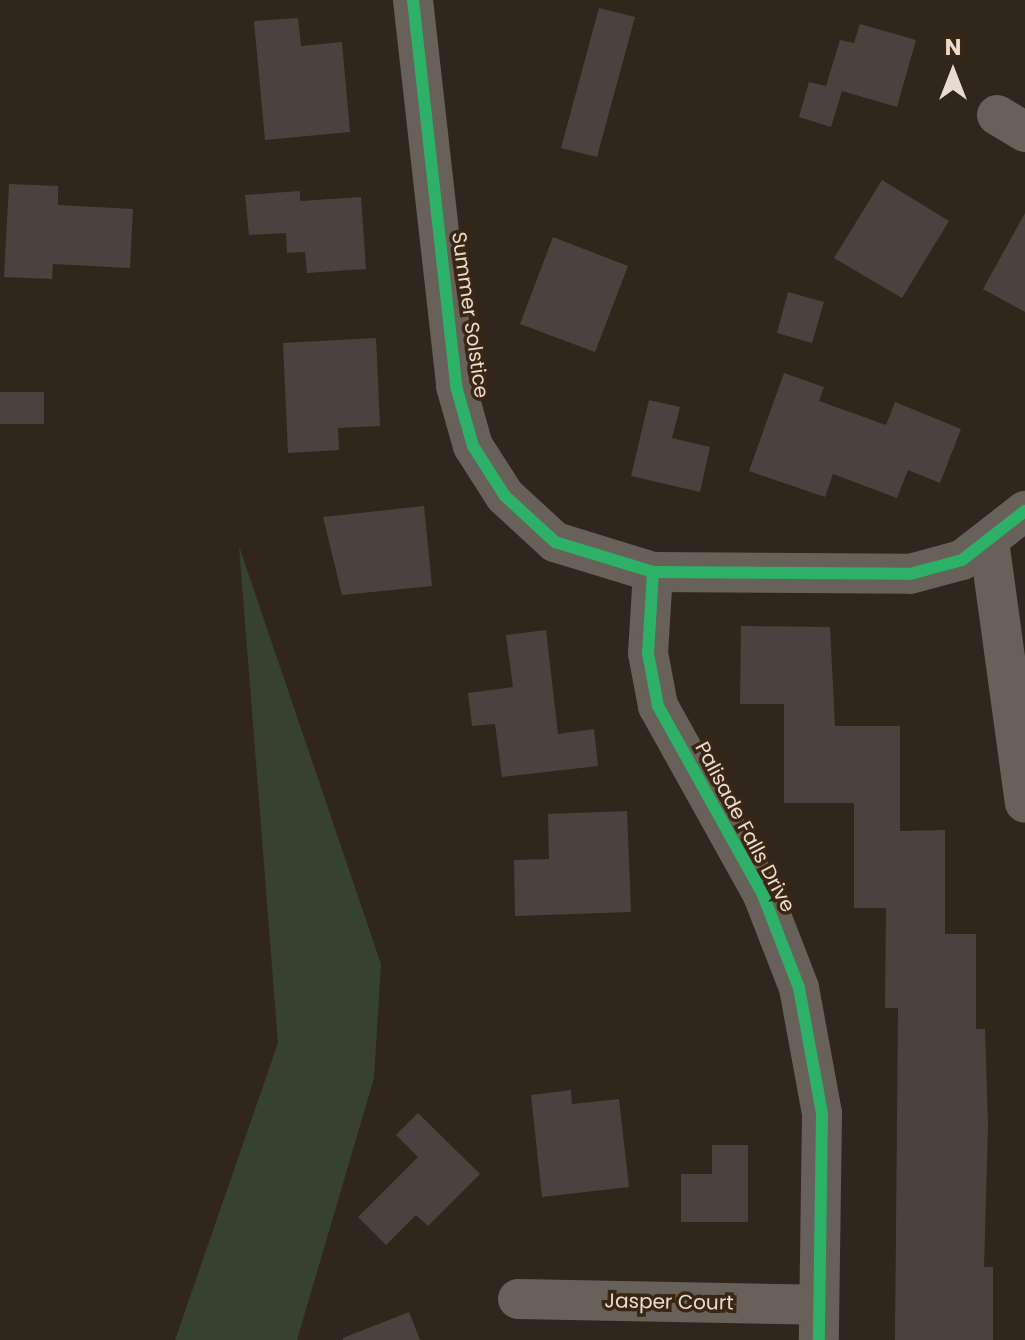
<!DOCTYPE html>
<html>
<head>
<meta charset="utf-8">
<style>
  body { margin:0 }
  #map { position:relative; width:1025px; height:1340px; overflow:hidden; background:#31261b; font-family:Poppins,sans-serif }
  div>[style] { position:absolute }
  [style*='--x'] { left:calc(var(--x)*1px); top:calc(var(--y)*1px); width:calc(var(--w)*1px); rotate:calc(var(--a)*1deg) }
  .green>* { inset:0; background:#37412f }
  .building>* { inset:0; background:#4b4240 }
  .minor>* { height:40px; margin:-20px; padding:0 20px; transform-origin:20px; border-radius:20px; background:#686159 }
  .cycleway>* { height:12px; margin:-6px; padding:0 6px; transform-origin:6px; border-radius:6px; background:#2db169 }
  span { translate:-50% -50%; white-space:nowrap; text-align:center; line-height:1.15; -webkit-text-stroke:7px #392613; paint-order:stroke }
  .street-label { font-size:20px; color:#e8dbcf }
  .north { position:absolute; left:913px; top:32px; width:80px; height:80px; -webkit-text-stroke:6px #392613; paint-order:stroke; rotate:0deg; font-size:22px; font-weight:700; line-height:32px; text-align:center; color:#e8dbcf }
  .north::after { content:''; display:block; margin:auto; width:28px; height:36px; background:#e8dbcf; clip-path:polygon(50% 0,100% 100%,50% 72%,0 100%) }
</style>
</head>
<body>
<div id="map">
  <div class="green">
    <div style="clip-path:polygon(239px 546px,381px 964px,374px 1078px,297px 1340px,175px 1340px,278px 1043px)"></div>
  </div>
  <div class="building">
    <div style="clip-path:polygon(599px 8px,635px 17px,597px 157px,561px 148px)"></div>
    <div style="clip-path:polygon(298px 18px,301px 46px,342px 42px,350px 132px,265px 140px,254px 21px)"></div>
    <div style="clip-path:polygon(860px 24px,916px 40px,897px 107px,842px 91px,831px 127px,799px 117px,809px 82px,826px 86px,840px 40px,854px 43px)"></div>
    <div style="clip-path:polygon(882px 180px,949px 221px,902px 298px,834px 258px)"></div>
    <div style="clip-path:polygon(9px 184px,58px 186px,58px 205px,133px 209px,130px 268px,53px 264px,52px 279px,4px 277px)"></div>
    <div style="clip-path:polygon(300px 191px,300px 201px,361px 197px,366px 269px,307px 273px,305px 252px,287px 253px,286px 233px,249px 235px,245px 195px)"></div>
    <div style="clip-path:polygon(1025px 213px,1025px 312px,983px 289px)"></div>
    <div style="clip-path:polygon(553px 237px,628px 266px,595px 352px,520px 324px)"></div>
    <div style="clip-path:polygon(788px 292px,824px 302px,812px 343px,777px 333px)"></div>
    <div style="clip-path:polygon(376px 338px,380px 426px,338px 428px,339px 450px,288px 453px,283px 343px)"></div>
    <div style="clip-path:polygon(784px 373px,824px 387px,819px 401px,886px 425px,895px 402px,961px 429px,940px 483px,908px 470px,897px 498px,833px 474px,825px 497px,749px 471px)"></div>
    <div style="clip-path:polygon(0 392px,44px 392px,44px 424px,0 424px)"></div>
    <div style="clip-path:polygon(649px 400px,680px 407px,672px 438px,710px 447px,700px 492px,631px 476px)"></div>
    <div style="clip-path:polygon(424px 506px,432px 586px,342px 595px,323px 517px)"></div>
    <div style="clip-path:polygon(741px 626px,830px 627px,835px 726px,900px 726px,900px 831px,945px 830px,945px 934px,976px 934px,976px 1029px,985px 1029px,988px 1125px,984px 1267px,993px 1267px,993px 1340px,895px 1340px,898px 1008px,885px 1008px,886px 908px,854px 908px,854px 803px,784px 803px,784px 704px,740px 704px)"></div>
    <div style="clip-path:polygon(546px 630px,558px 734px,594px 729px,598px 766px,502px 777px,495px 724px,472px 726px,468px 693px,513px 687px,506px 635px)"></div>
    <div style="clip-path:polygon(627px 811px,631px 912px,515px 916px,514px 860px,549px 859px,548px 814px)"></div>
    <div style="clip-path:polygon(571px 1090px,572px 1104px,619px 1099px,629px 1187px,542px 1197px,531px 1095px)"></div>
    <div style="clip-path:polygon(418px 1113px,480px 1174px,428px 1226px,416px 1215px,386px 1245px,358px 1217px,418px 1157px,396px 1135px)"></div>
    <div style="clip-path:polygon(712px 1145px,748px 1145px,748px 1222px,681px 1222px,681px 1174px,712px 1174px)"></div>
    <div style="clip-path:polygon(409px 1312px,420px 1340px,343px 1340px,343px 1338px)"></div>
  </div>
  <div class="minor">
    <div style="--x:413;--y:0;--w:388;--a:83.6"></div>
    <div style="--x:456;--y:386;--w:62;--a:74.2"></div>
    <div style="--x:473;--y:446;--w:59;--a:57.4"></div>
    <div style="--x:505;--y:496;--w:68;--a:42.6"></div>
    <div style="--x:555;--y:542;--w:102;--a:17"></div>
    <div style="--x:653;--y:572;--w:257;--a:0.4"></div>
    <div style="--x:910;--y:574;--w:54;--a:-15.1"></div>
    <div style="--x:962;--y:560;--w:80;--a:-37.9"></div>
    <div style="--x:997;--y:115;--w:33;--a:31"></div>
    <div style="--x:989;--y:541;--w:264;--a:82.2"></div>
    <div style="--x:653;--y:572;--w:81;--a:93.5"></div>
    <div style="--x:648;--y:653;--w:54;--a:79.3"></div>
    <div style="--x:658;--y:706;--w:216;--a:60.9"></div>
    <div style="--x:763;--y:895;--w:100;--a:68.8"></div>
    <div style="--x:799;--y:988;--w:127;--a:79.6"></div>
    <div style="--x:822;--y:1113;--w:227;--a:90.8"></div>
    <div style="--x:518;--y:1299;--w:301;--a:1.1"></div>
  </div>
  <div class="cycleway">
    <div style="--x:413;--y:0;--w:388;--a:83.6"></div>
    <div style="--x:456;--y:386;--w:62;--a:74.2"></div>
    <div style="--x:473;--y:446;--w:59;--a:57.4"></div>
    <div style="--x:505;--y:496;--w:68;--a:42.6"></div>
    <div style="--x:555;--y:542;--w:102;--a:17"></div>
    <div style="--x:653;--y:572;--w:257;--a:0.4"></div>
    <div style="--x:910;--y:574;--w:54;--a:-15.1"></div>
    <div style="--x:962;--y:560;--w:80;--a:-37.9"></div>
    <div style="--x:653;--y:572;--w:81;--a:93.5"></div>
    <div style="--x:648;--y:653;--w:54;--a:79.3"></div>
    <div style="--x:658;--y:706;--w:216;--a:60.9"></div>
    <div style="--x:763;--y:895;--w:100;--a:68.8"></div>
    <div style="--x:799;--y:988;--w:127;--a:79.6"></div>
    <div style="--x:822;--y:1113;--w:227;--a:90.8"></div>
  </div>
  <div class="street-label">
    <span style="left:470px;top:315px;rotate:82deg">Summer Solstice</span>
    <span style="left:745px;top:827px;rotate:62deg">Palisade Falls Drive</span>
    <span style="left:669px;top:1302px;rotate:1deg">Jasper Court</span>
  </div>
  <div class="north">N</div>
</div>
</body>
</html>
